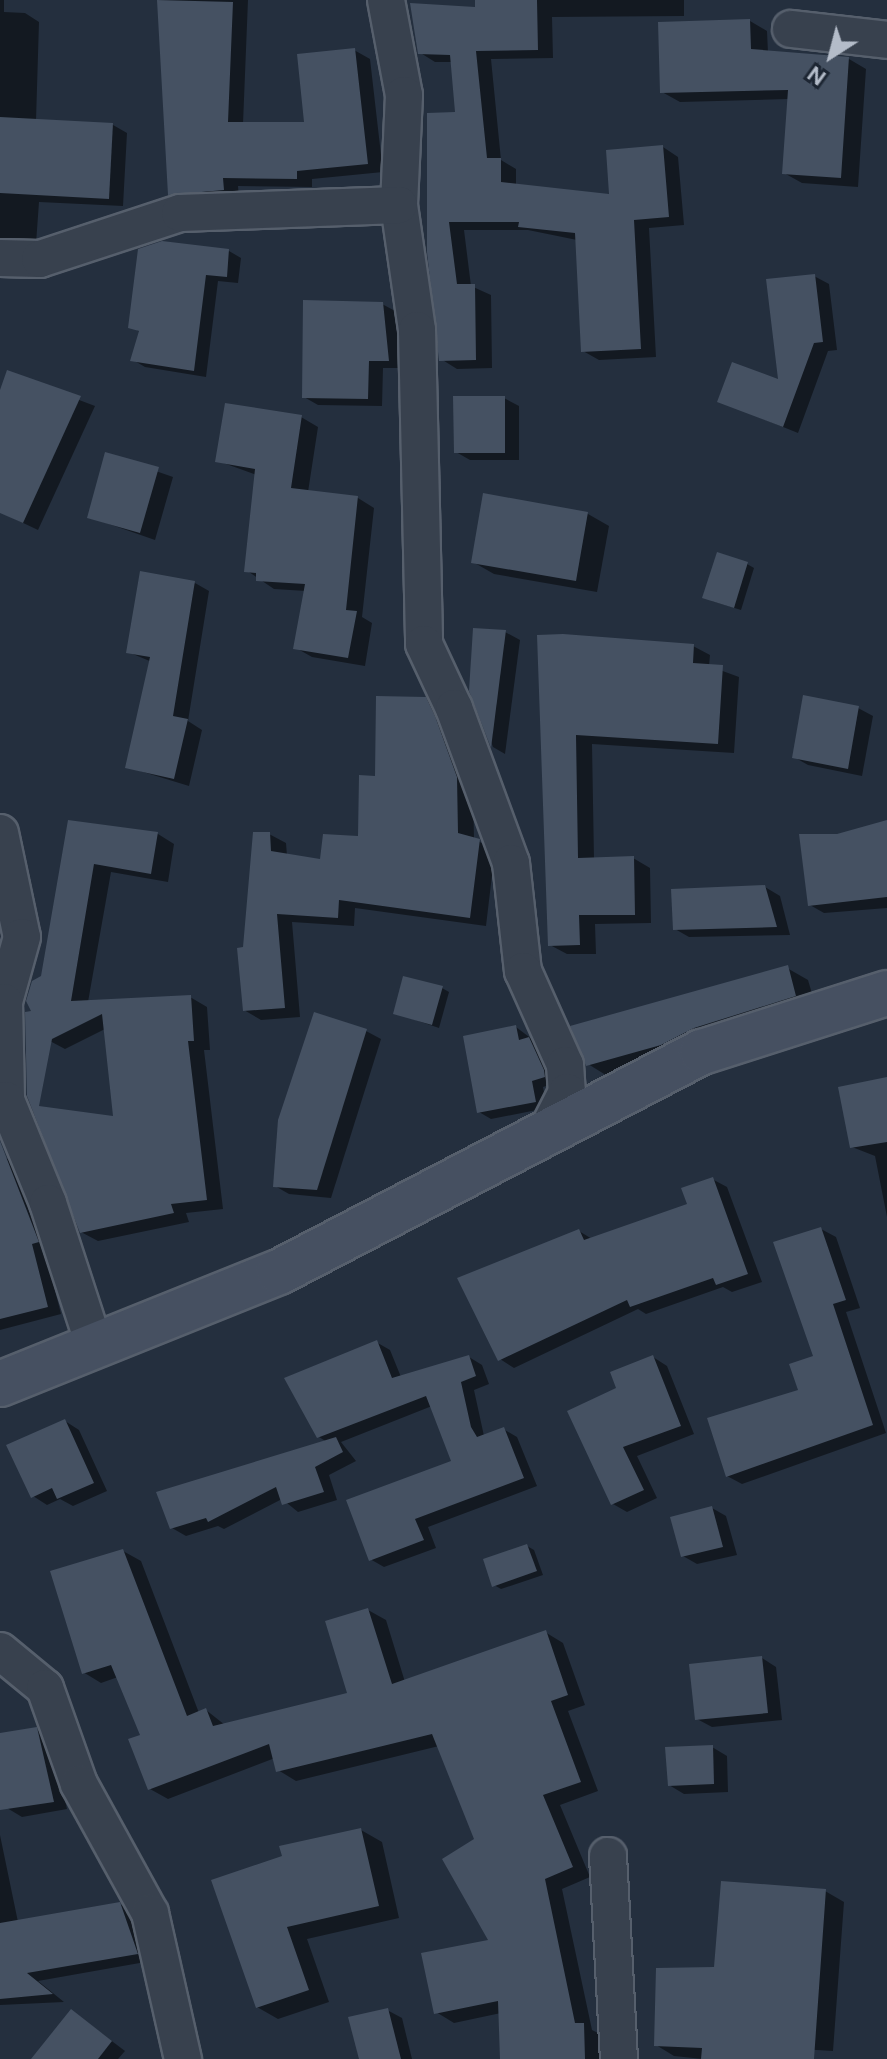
<!DOCTYPE html>
<html>
<head>
<meta charset="utf-8">
<style>
  body { margin:0 }
  #map { position:relative; width:887px; height:2059px; overflow:hidden; background:#242f3e; font-family:"DM Sans",sans-serif }
  div>[style] { position:absolute }
  [style*='--x'] { left:calc(var(--x)*1px); top:calc(var(--y)*1px); width:calc(var(--w)*1px); rotate:calc(var(--a)*1deg) }
  .shadow>* { inset:0; background:#0007 }
  .building>* { inset:0; background:#455162 }
  .roads { filter:drop-shadow(2px 0 #565f6c) drop-shadow(-2px 0 #565f6c) drop-shadow(0 2px #565f6c) drop-shadow(0 -2px #565f6c) }
  .street>* { height:36px; margin:-18px; padding:0 18px; transform-origin:18px; border-radius:18px; background:#38414e }
  .secondary>* { height:44px; margin:-22px; padding:0 22px; transform-origin:22px; border-radius:22px; background:#465061 }
  span { translate:-50% -50%; white-space:nowrap; text-align:center; line-height:1.15; -webkit-text-stroke:6px #1d2633; paint-order:stroke }
  .north { position:absolute; left:791px; top:16px; width:80px; height:80px; -webkit-text-stroke:6px #1d2633; paint-order:stroke; rotate:216deg; font-size:22px; font-weight:700; line-height:32px; text-align:center; color:#b4bcc9 }
  .north::after { content:''; display:block; margin:auto; width:28px; height:36px; background:#b4bcc9; clip-path:polygon(50% 0,100% 100%,50% 72%,0 100%) }
</style>
</head>
<body>
<div id="map">
  <div class="shadow">
    <div style="clip-path:polygon(0 0,4px 0,4px 12px,25px 13px,39px 22px,36px 121px,113px 125px,127px 133px,123px 206px,39px 202px,36px 244px,0 242px)"></div>
    <div style="clip-path:polygon(159px 0,248px 0,243px 124px,306px 124px,354px 50px,370px 59px,383px 172px,312px 179px,312px 187px,238px 186px,239px 199px,186px 203px,170px 194px)"></div>
    <div style="clip-path:polygon(477px 0,684px 0,684px 16px,552px 17px,553px 58px,491px 59px,501px 160px,516px 169px,516px 186px,612px 196px,663px 147px,678px 157px,684px 225px,649px 228px,656px 357px,599px 360px,583px 351px,577px 240px,528px 230px,464px 230px,471px 286px,491px 295px,492px 368px,457px 369px,441px 359px,429px 252px,457px 114px,453px 62px,435px 62px,419px 52px,477px 9px)"></div>
    <div style="clip-path:polygon(750px 21px,767px 31px,768px 53px,849px 59px,866px 69px,858px 187px,802px 183px,784px 173px,789px 99px,680px 102px,662px 92px)"></div>
    <div style="clip-path:polygon(229px 251px,241px 258px,238px 283px,218px 281px,206px 377px,145px 367px,133px 360px,140px 332px,130px 326px)"></div>
    <div style="clip-path:polygon(814px 276px,829px 284px,837px 350px,828px 351px,798px 433px,719px 401px,780px 382px)"></div>
    <div style="clip-path:polygon(382px 304px,397px 312px,403px 368px,383px 368px,382px 406px,318px 405px,304px 397px)"></div>
    <div style="clip-path:polygon(8px 373px,95px 406px,38px 530px,0 512px,0 397px)"></div>
    <div style="clip-path:polygon(504px 398px,519px 406px,519px 460px,470px 460px,456px 452px)"></div>
    <div style="clip-path:polygon(301px 417px,318px 427px,308px 492px,358px 498px,374px 508px,362px 617px,372px 623px,365px 666px,312px 657px,296px 648px,306px 591px,274px 589px,246px 570px,257px 475px,218px 461px)"></div>
    <div style="clip-path:polygon(107px 454px,173px 477px,155px 540px,89px 517px)"></div>
    <div style="clip-path:polygon(588px 514px,609px 526px,597px 592px,494px 574px,473px 562px)"></div>
    <div style="clip-path:polygon(747px 564px,754px 568px,741px 610px,712px 601px)"></div>
    <div style="clip-path:polygon(195px 583px,209px 591px,188px 721px,202px 730px,189px 786px,127px 767px,152px 662px,128px 652px)"></div>
    <div style="clip-path:polygon(505px 632px,520px 640px,505px 754px,493px 747px,471px 690px)"></div>
    <div style="clip-path:polygon(539px 637px,693px 646px,710px 655px,709px 666px,739px 677px,734px 753px,592px 744px,594px 859px,633px 858px,650px 868px,651px 923px,595px 924px,596px 954px,567px 954px,550px 945px)"></div>
    <div style="clip-path:polygon(425px 699px,442px 708px,473px 788px,474px 839px,495px 850px,486px 926px,355px 908px,354px 926px,292px 922px,300px 1017px,261px 1020px,244px 1010px,245px 949px,269px 834px,286px 843px,287px 856px,322px 861px,360px 838px,377px 778px)"></div>
    <div style="clip-path:polygon(858px 708px,873px 716px,862px 776px,808px 765px,794px 757px)"></div>
    <div style="clip-path:polygon(70px 822px,158px 834px,174px 844px,168px 882px,111px 872px,88px 1002px,190px 997px,207px 1007px,210px 1050px,204px 1050px,223px 1209px,186px 1213px,189px 1222px,98px 1241px,81px 1232px,116px 1118px,105px 1029px,65px 1049px,48px 1040px)"></div>
    <div style="clip-path:polygon(887px 822px,887px 908px,824px 913px,810px 905px,837px 836px)"></div>
    <div style="clip-path:polygon(765px 887px,780px 896px,790px 935px,689px 937px,675px 929px)"></div>
    <div style="clip-path:polygon(787px 968px,808px 980px,816px 1007px,609px 1077px,588px 1064px)"></div>
    <div style="clip-path:polygon(442px 988px,449px 992px,439px 1028px,395px 1013px)"></div>
    <div style="clip-path:polygon(516px 1027px,541px 1046px,556px 1083px,543px 1087px,547px 1108px,491px 1119px,479px 1112px)"></div>
    <div style="clip-path:polygon(366px 1031px,381px 1039px,331px 1198px,289px 1194px,275px 1186px)"></div>
    <div style="clip-path:polygon(887px 1079px,887px 1217px,875px 1156px,852px 1147px)"></div>
    <div style="clip-path:polygon(6px 1158px,20px 1166px,51px 1249px,45px 1251px,61px 1314px,0 1330px,0 1165px)"></div>
    <div style="clip-path:polygon(712px 1179px,727px 1187px,762px 1282px,732px 1292px,723px 1287px,646px 1314px,638px 1309px,514px 1368px,500px 1359px,579px 1231px,592px 1239px,689px 1206px)"></div>
    <div style="clip-path:polygon(821px 1229px,836px 1237px,860px 1308px,846px 1312px,886px 1433px,742px 1484px,727px 1476px,800px 1391px,815px 1358px)"></div>
    <div style="clip-path:polygon(376px 1342px,390px 1350px,401px 1377px,469px 1357px,482px 1365px,489px 1384px,474px 1390px,484px 1436px,503px 1429px,517px 1437px,537px 1486px,428px 1527px,436px 1548px,384px 1567px,370px 1559px,453px 1462px,432px 1406px,341px 1442px,356px 1461px,329px 1475px,337px 1500px,298px 1512px,282px 1499px,224px 1529px,218px 1526px,186px 1536px,172px 1528px,327px 1442px,319px 1437px)"></div>
    <div style="clip-path:polygon(653px 1357px,667px 1366px,694px 1434px,637px 1456px,657px 1498px,627px 1512px,613px 1504px,619px 1389px)"></div>
    <div style="clip-path:polygon(65px 1421px,79px 1430px,107px 1491px,73px 1506px,60px 1499px,47px 1505px,33px 1496px)"></div>
    <div style="clip-path:polygon(712px 1508px,726px 1516px,737px 1555px,697px 1564px,683px 1556px)"></div>
    <div style="clip-path:polygon(527px 1546px,534px 1550px,543px 1575px,501px 1589px,494px 1585px)"></div>
    <div style="clip-path:polygon(123px 1551px,141px 1561px,199px 1713px,206px 1710px,225px 1725px,350px 1694px,368px 1610px,386px 1620px,405px 1682px,545px 1632px,563px 1643px,585px 1705px,568px 1711px,598px 1791px,560px 1805px,590px 1877px,562px 1889px,592px 2030px,602px 2035px,602px 2059px,502px 2059px,501px 2013px,454px 2023px,436px 2012px,491px 1941px,477px 1840px,439px 1746px,296px 1781px,278px 1770px,275px 1758px,168px 1799px,150px 1789px,142px 1737px,118px 1677px,101px 1683px,83px 1672px)"></div>
    <div style="clip-path:polygon(762px 1658px,776px 1667px,782px 1720px,712px 1727px,697px 1719px)"></div>
    <div style="clip-path:polygon(36px 1729px,51px 1738px,67px 1809px,22px 1817px,7px 1808px,0 1735px)"></div>
    <div style="clip-path:polygon(712px 1747px,727px 1756px,728px 1792px,684px 1794px,669px 1785px)"></div>
    <div style="clip-path:polygon(361px 1830px,382px 1842px,399px 1918px,307px 1939px,329px 2002px,278px 2019px,257px 2007px,214px 1881px)"></div>
    <div style="clip-path:polygon(0 1835px,18px 1922px,120px 1904px,134px 1913px,151px 1961px,38px 1981px,64px 2002px,0 2005px)"></div>
    <div style="clip-path:polygon(825px 1891px,844px 1902px,833px 2051px,768px 2047px,767px 2059px,703px 2059px,674px 2056px,656px 2045px,715px 1969px)"></div>
    <div style="clip-path:polygon(387px 2010px,402px 2018px,412px 2059px,361px 2059px)"></div>
    <div style="clip-path:polygon(72px 2011px,125px 2051px,118px 2059px,53px 2059px)"></div>
  </div>
  <div class="building">
    <div style="clip-path:polygon(157px 0,233px 2px,228px 122px,304px 122px,297px 54px,355px 48px,368px 164px,297px 171px,297px 179px,223px 178px,224px 190px,168px 195px)"></div>
    <div style="clip-path:polygon(475px 0,537px 0,538px 50px,476px 51px,487px 158px,501px 158px,501px 182px,609px 194px,606px 150px,663px 145px,669px 217px,634px 220px,641px 349px,581px 352px,575px 233px,518px 227px,519px 222px,449px 222px,457px 284px,475px 284px,476px 360px,439px 361px,427px 252px,427px 113px,455px 112px,450px 55px,418px 54px,410px 3px,475px 7px)"></div>
    <div style="clip-path:polygon(750px 19px,751px 49px,849px 57px,841px 178px,782px 174px,788px 90px,660px 93px,658px 22px)"></div>
    <div style="clip-path:polygon(0 117px,113px 123px,109px 199px,0 193px)"></div>
    <div style="clip-path:polygon(162px 241px,229px 249px,227px 277px,206px 275px,194px 371px,130px 361px,139px 331px,128px 328px,138px 249px)"></div>
    <div style="clip-path:polygon(815px 274px,823px 342px,814px 343px,783px 427px,717px 402px,732px 362px,778px 379px,766px 279px)"></div>
    <div style="clip-path:polygon(303px 300px,383px 302px,389px 361px,369px 361px,368px 399px,302px 398px)"></div>
    <div style="clip-path:polygon(7px 370px,81px 396px,23px 523px,0 513px,0 390px)"></div>
    <div style="clip-path:polygon(453px 396px,505px 396px,505px 453px,454px 453px)"></div>
    <div style="clip-path:polygon(225px 403px,302px 415px,291px 488px,358px 496px,346px 610px,357px 611px,348px 658px,293px 649px,305px 584px,256px 581px,256px 573px,244px 572px,255px 469px,215px 462px)"></div>
    <div style="clip-path:polygon(105px 452px,159px 467px,140px 533px,87px 518px)"></div>
    <div style="clip-path:polygon(483px 493px,588px 512px,576px 581px,471px 563px)"></div>
    <div style="clip-path:polygon(717px 552px,748px 562px,734px 608px,702px 598px)"></div>
    <div style="clip-path:polygon(140px 571px,195px 581px,173px 716px,188px 719px,174px 779px,125px 768px,150px 657px,126px 653px)"></div>
    <div style="clip-path:polygon(473px 628px,506px 630px,491px 748px,469px 691px)"></div>
    <div style="clip-path:polygon(563px 634px,694px 644px,693px 663px,723px 665px,718px 744px,576px 735px,578px 858px,634px 856px,635px 915px,579px 915px,580px 945px,548px 946px,537px 635px)"></div>
    <div style="clip-path:polygon(803px 695px,859px 706px,848px 769px,792px 758px)"></div>
    <div style="clip-path:polygon(376px 696px,426px 697px,435px 716px,457px 777px,458px 833px,480px 839px,470px 918px,339px 900px,338px 918px,277px 914px,285px 1008px,243px 1011px,237px 948px,243px 947px,253px 832px,270px 832px,271px 851px,320px 859px,323px 834px,358px 836px,359px 775px,375px 776px)"></div>
    <div style="clip-path:polygon(evenodd,68px 820px,158px 832px,151px 874px,94px 864px,71px 1001px,191px 995px,194px 1041px,188px 1041px,207px 1200px,171px 1204px,174px 1213px,80px 1233px,27px 1096px,25px 1012px,31px 1011px,26px 1001px,32px 981px,41px 976px,68px 820px,102px 1014px,113px 1116px,39px 1106px,52px 1039px,102px 1014px)"></div>
    <div style="clip-path:polygon(887px 820px,887px 897px,808px 906px,799px 834px,837px 834px)"></div>
    <div style="clip-path:polygon(765px 885px,777px 927px,673px 930px,671px 889px)"></div>
    <div style="clip-path:polygon(788px 965px,796px 996px,694px 1028px,661px 1045px,586px 1066px,570px 1026px)"></div>
    <div style="clip-path:polygon(403px 976px,443px 986px,432px 1025px,393px 1014px)"></div>
    <div style="clip-path:polygon(314px 1012px,367px 1029px,317px 1190px,273px 1187px,278px 1120px)"></div>
    <div style="clip-path:polygon(516px 1025px,519px 1040px,529px 1037px,544px 1070px,545px 1077px,532px 1081px,536px 1102px,477px 1113px,463px 1036px)"></div>
    <div style="clip-path:polygon(887px 1077px,887px 1142px,850px 1148px,838px 1087px)"></div>
    <div style="clip-path:polygon(0 1141px,39px 1242px,32px 1244px,48px 1307px,0 1319px)"></div>
    <div style="clip-path:polygon(713px 1177px,748px 1274px,716px 1285px,713px 1278px,630px 1307px,627px 1300px,498px 1361px,457px 1278px,579px 1229px,584px 1240px,687px 1204px,681px 1188px)"></div>
    <div style="clip-path:polygon(821px 1227px,846px 1300px,833px 1304px,873px 1425px,726px 1477px,707px 1418px,798px 1390px,789px 1364px,813px 1356px,773px 1242px)"></div>
    <div style="clip-path:polygon(377px 1340px,392px 1378px,469px 1355px,476px 1376px,461px 1382px,471px 1427px,477px 1437px,504px 1427px,524px 1478px,415px 1519px,424px 1540px,369px 1561px,346px 1500px,451px 1461px,426px 1396px,317px 1438px,284px 1378px)"></div>
    <div style="clip-path:polygon(653px 1355px,681px 1426px,623px 1447px,644px 1490px,611px 1505px,567px 1411px,616px 1388px,610px 1372px)"></div>
    <div style="clip-path:polygon(65px 1419px,94px 1483px,57px 1499px,52px 1488px,31px 1498px,6px 1445px)"></div>
    <div style="clip-path:polygon(336px 1437px,343px 1452px,315px 1467px,324px 1492px,282px 1505px,276px 1487px,208px 1522px,206px 1518px,170px 1529px,156px 1492px)"></div>
    <div style="clip-path:polygon(712px 1506px,723px 1547px,681px 1557px,670px 1517px)"></div>
    <div style="clip-path:polygon(527px 1544px,537px 1571px,492px 1587px,483px 1559px)"></div>
    <div style="clip-path:polygon(123px 1549px,187px 1716px,206px 1708px,213px 1726px,347px 1693px,325px 1621px,368px 1608px,392px 1684px,546px 1630px,568px 1695px,551px 1701px,581px 1782px,543px 1795px,573px 1867px,545px 1879px,575px 2023px,584px 2023px,585px 2059px,500px 2059px,498px 2001px,434px 2014px,421px 1953px,488px 1940px,442px 1859px,474px 1839px,432px 1734px,276px 1772px,269px 1744px,148px 1790px,128px 1739px,140px 1735px,111px 1665px,82px 1674px,50px 1571px)"></div>
    <div style="clip-path:polygon(762px 1656px,768px 1713px,695px 1720px,689px 1664px)"></div>
    <div style="clip-path:polygon(37px 1727px,54px 1802px,0 1810px,0 1733px)"></div>
    <div style="clip-path:polygon(713px 1745px,714px 1784px,668px 1786px,665px 1747px)"></div>
    <div style="clip-path:polygon(361px 1828px,379px 1906px,287px 1927px,309px 1990px,256px 2008px,211px 1880px,282px 1856px,279px 1846px)"></div>
    <div style="clip-path:polygon(721px 1881px,826px 1889px,814px 2059px,701px 2059px,702px 2048px,654px 2046px,656px 1968px,714px 1967px)"></div>
    <div style="clip-path:polygon(120px 1902px,138px 1954px,27px 1973px,53px 1994px,0 1999px,0 1923px)"></div>
    <div style="clip-path:polygon(388px 2008px,401px 2059px,359px 2059px,348px 2017px)"></div>
    <div style="clip-path:polygon(71px 2009px,112px 2041px,98px 2059px,31px 2059px)"></div>
  </div>
  <div class="roads">
    <div class="street">
      <div style="--x:386;--y:0;--w:97;--a:79.3"></div>
      <div style="--x:404;--y:95;--w:110;--a:92.6"></div>
      <div style="--x:399;--y:205;--w:126;--a:81.8"></div>
      <div style="--x:417;--y:330;--w:314;--a:88.7"></div>
      <div style="--x:424;--y:644;--w:71;--a:64.9"></div>
      <div style="--x:454;--y:708;--w:165;--a:69.8"></div>
      <div style="--x:511;--y:863;--w:109;--a:83.7"></div>
      <div style="--x:523;--y:971;--w:103;--a:65.9"></div>
      <div style="--x:565;--y:1065;--w:27;--a:86"></div>
      <div style="--x:567;--y:1092;--w:51;--a:117.1"></div>
      <div style="--x:791;--y:29;--w:97;--a:6.5"></div>
      <div style="--x:0;--y:258;--w:40;--a:1.4"></div>
      <div style="--x:40;--y:259;--w:147;--a:-18.2"></div>
      <div style="--x:180;--y:213;--w:219;--a:-2.1"></div>
      <div style="--x:0;--y:833;--w:106;--a:78.1"></div>
      <div style="--x:22;--y:937;--w:67;--a:105.5"></div>
      <div style="--x:4;--y:1002;--w:98;--a:88.8"></div>
      <div style="--x:6;--y:1100;--w:111;--a:67.8"></div>
      <div style="--x:48;--y:1203;--w:152;--a:72"></div>
      <div style="--x:0;--y:1651;--w:58;--a:39.4"></div>
      <div style="--x:45;--y:1688;--w:102;--a:70.5"></div>
      <div style="--x:79;--y:1784;--w:147;--a:61.2"></div>
      <div style="--x:150;--y:1913;--w:150;--a:77.3"></div>
      <div style="--x:608;--y:1856;--w:203;--a:86.9"></div>
    </div>
    <div class="secondary">
      <div style="--x:0;--y:1384;--w:301;--a:-21.9"></div>
      <div style="--x:279;--y:1272;--w:477;--a:-27.5"></div>
      <div style="--x:702;--y:1052;--w:194;--a:-17.7"></div>
    </div>
  </div>
  <div class="north">N</div>
</div>
</body>
</html>
